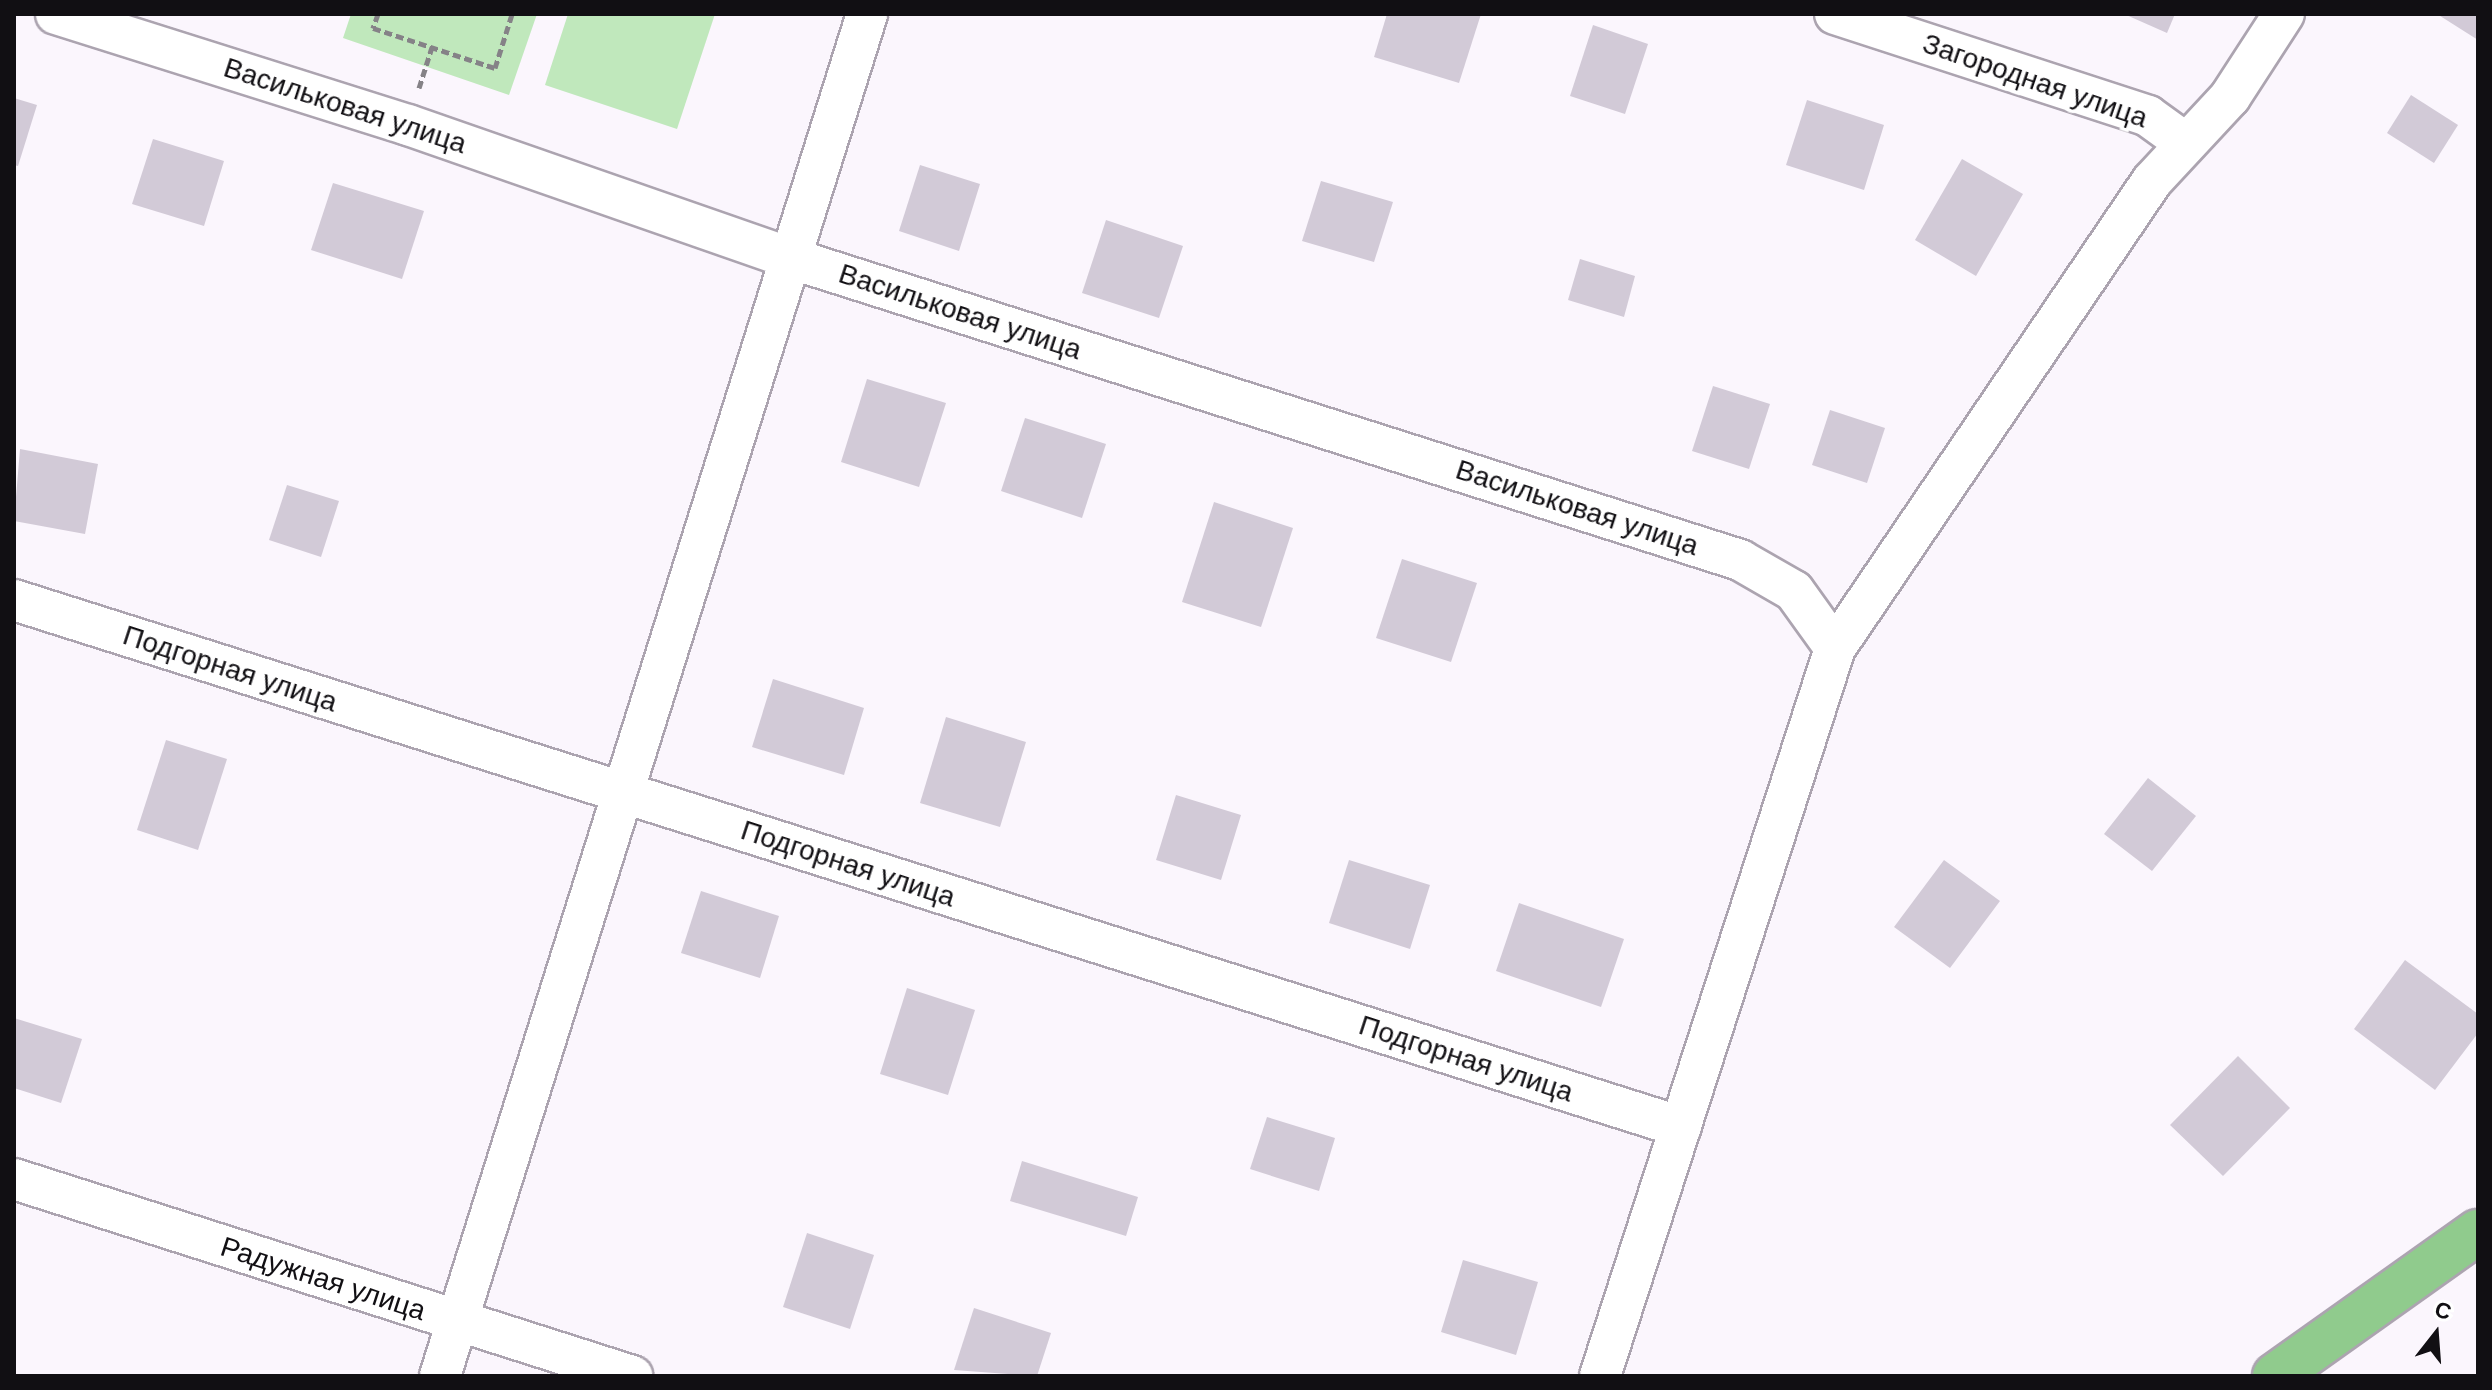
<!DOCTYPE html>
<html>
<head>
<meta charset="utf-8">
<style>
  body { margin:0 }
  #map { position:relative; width:2492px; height:1390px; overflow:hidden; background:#fbf6fd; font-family:Helvetica,sans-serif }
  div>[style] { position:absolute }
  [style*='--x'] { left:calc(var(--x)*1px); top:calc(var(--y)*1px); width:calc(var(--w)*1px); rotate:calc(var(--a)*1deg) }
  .green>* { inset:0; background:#c0e8bc }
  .building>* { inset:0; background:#d2cad7 }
  .path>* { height:5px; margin-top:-2.5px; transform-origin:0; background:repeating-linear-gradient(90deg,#858287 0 8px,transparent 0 12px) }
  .roads { filter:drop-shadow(2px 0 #aca4b0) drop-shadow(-2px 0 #aca4b0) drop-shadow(0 2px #aca4b0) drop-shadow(0 -2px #aca4b0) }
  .minor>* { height:40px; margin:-20px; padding:0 20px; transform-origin:20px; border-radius:20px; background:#fff }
  .major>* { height:44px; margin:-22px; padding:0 22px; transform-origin:22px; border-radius:22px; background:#90cb8d }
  span { translate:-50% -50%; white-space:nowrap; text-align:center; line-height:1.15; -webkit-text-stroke:7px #fff; paint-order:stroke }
  .street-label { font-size:28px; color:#110f13 }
  .frame { position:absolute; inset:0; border:16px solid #110f13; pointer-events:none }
  .north { position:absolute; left:2396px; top:1294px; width:80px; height:80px; -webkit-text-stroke:6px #fff; paint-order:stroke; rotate:17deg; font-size:22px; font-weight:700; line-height:32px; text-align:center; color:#110f13 }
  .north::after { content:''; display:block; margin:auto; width:28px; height:36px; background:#110f13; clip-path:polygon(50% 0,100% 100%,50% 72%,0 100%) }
</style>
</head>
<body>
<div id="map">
  <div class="green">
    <div style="clip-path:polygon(351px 14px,537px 14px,509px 95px,343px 38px)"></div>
    <div style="clip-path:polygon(568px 14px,715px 14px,677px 129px,545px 85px)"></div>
  </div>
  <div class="building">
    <div style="clip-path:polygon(1387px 14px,1481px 14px,1459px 83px,1374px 57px)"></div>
    <div style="clip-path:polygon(2124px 14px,2175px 14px,2167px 33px)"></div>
    <div style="clip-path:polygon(2437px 14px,2478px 14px,2478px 40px)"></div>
    <div style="clip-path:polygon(1593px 25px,1648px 44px,1625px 114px,1570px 96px)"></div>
    <div style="clip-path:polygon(2411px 95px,2458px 125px,2434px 163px,2387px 133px)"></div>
    <div style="clip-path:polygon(14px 98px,37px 105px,18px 166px,14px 165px)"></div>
    <div style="clip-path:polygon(1807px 100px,1884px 125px,1864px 190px,1786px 165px)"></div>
    <div style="clip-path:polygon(153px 139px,224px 161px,204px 226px,132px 204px)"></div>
    <div style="clip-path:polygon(1962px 159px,2023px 194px,1976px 276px,1915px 240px)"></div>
    <div style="clip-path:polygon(920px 165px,980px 184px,959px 251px,899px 231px)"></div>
    <div style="clip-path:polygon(1321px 181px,1393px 202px,1374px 262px,1302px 241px)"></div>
    <div style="clip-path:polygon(333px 183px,424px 211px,402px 279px,311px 250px)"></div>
    <div style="clip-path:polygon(1106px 220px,1183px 246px,1159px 318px,1082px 293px)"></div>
    <div style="clip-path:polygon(1580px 259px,1635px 276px,1624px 317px,1568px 300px)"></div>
    <div style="clip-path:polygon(867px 379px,946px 403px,919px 487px,841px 462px)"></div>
    <div style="clip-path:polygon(1713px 386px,1770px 404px,1749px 469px,1692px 451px)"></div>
    <div style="clip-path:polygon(1830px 410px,1885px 428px,1867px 483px,1812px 465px)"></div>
    <div style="clip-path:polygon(1025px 418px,1106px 444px,1082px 518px,1001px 491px)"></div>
    <div style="clip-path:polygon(20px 449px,98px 464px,85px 534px,14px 521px)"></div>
    <div style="clip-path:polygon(287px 485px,339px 501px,321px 557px,269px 540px)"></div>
    <div style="clip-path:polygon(1214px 502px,1293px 528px,1261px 627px,1182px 602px)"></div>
    <div style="clip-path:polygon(1402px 559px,1477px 583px,1451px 662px,1376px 638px)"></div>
    <div style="clip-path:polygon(773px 679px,864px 708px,844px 775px,752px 747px)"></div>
    <div style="clip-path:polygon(946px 717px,1026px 742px,1000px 827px,920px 803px)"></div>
    <div style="clip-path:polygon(166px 740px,227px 759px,198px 850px,137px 830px)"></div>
    <div style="clip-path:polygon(2148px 778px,2196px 816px,2152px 871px,2104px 834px)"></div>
    <div style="clip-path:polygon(1176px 795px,1241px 815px,1221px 880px,1156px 860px)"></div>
    <div style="clip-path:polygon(1349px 860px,1430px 885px,1410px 949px,1329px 923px)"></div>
    <div style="clip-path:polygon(1944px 860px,2000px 901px,1950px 968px,1894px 927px)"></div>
    <div style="clip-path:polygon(701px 891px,779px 916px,760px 978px,681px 953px)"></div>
    <div style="clip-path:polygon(1519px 903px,1624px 939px,1601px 1007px,1496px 971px)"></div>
    <div style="clip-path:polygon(2405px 960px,2478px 1014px,2478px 1033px,2435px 1090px,2354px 1029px)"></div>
    <div style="clip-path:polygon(907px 988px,975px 1010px,948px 1095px,880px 1074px)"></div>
    <div style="clip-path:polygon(14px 1018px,82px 1039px,61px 1103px,14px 1088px)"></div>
    <div style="clip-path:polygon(2238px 1056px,2290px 1108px,2223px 1176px,2170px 1125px)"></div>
    <div style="clip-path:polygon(1267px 1117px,1335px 1138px,1319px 1191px,1250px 1169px)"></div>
    <div style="clip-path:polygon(1022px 1161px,1138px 1197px,1126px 1236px,1010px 1201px)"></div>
    <div style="clip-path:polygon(807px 1233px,874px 1255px,850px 1329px,783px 1307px)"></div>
    <div style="clip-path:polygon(1463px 1260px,1538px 1282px,1516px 1355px,1441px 1332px)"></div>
    <div style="clip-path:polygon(974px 1308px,1051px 1333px,1037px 1376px,954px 1370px)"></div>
  </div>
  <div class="path">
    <div style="--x:378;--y:14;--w:15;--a:110"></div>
    <div style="--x:373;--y:28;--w:128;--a:18.2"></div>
    <div style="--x:495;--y:68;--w:57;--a:-72.5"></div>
    <div style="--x:419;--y:88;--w:43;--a:-72.4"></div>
  </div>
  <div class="roads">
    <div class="minor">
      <div style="--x:56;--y:14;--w:369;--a:17.5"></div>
      <div style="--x:408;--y:125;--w:408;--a:19.2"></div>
      <div style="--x:793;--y:259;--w:994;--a:17.63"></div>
      <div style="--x:1740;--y:560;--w:62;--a:29.9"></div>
      <div style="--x:1794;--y:591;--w:70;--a:54.3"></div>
      <div style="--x:1835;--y:14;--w:329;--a:18"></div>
      <div style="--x:2148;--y:116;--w:44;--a:35.8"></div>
      <div style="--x:14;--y:600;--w:1748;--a:17.54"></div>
      <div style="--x:14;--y:1179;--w:649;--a:17.68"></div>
      <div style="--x:440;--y:1376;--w:1427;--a:-72.59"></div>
      <div style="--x:1600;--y:1376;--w:765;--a:-72.11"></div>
      <div style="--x:1835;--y:648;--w:564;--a:-55.83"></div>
      <div style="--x:2152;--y:181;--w:115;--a:-47.1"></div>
      <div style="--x:2230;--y:97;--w:99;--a:-57"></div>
    </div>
    <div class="major">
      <div style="--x:2275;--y:1376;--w:249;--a:-35.4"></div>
    </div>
  </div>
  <div class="street-label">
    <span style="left:2035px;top:81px;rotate:19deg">Загородная улица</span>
    <span style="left:345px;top:106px;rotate:18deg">Васильковая улица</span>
    <span style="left:960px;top:312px;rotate:18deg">Васильковая улица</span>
    <span style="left:1577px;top:508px;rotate:18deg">Васильковая улица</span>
    <span style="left:230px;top:669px;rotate:18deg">Подгорная улица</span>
    <span style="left:848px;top:864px;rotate:18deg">Подгорная улица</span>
    <span style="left:1466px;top:1059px;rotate:18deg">Подгорная улица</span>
    <span style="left:323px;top:1279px;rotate:18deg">Радужная улица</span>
  </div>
  <div class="frame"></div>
  <div class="north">С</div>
</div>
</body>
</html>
